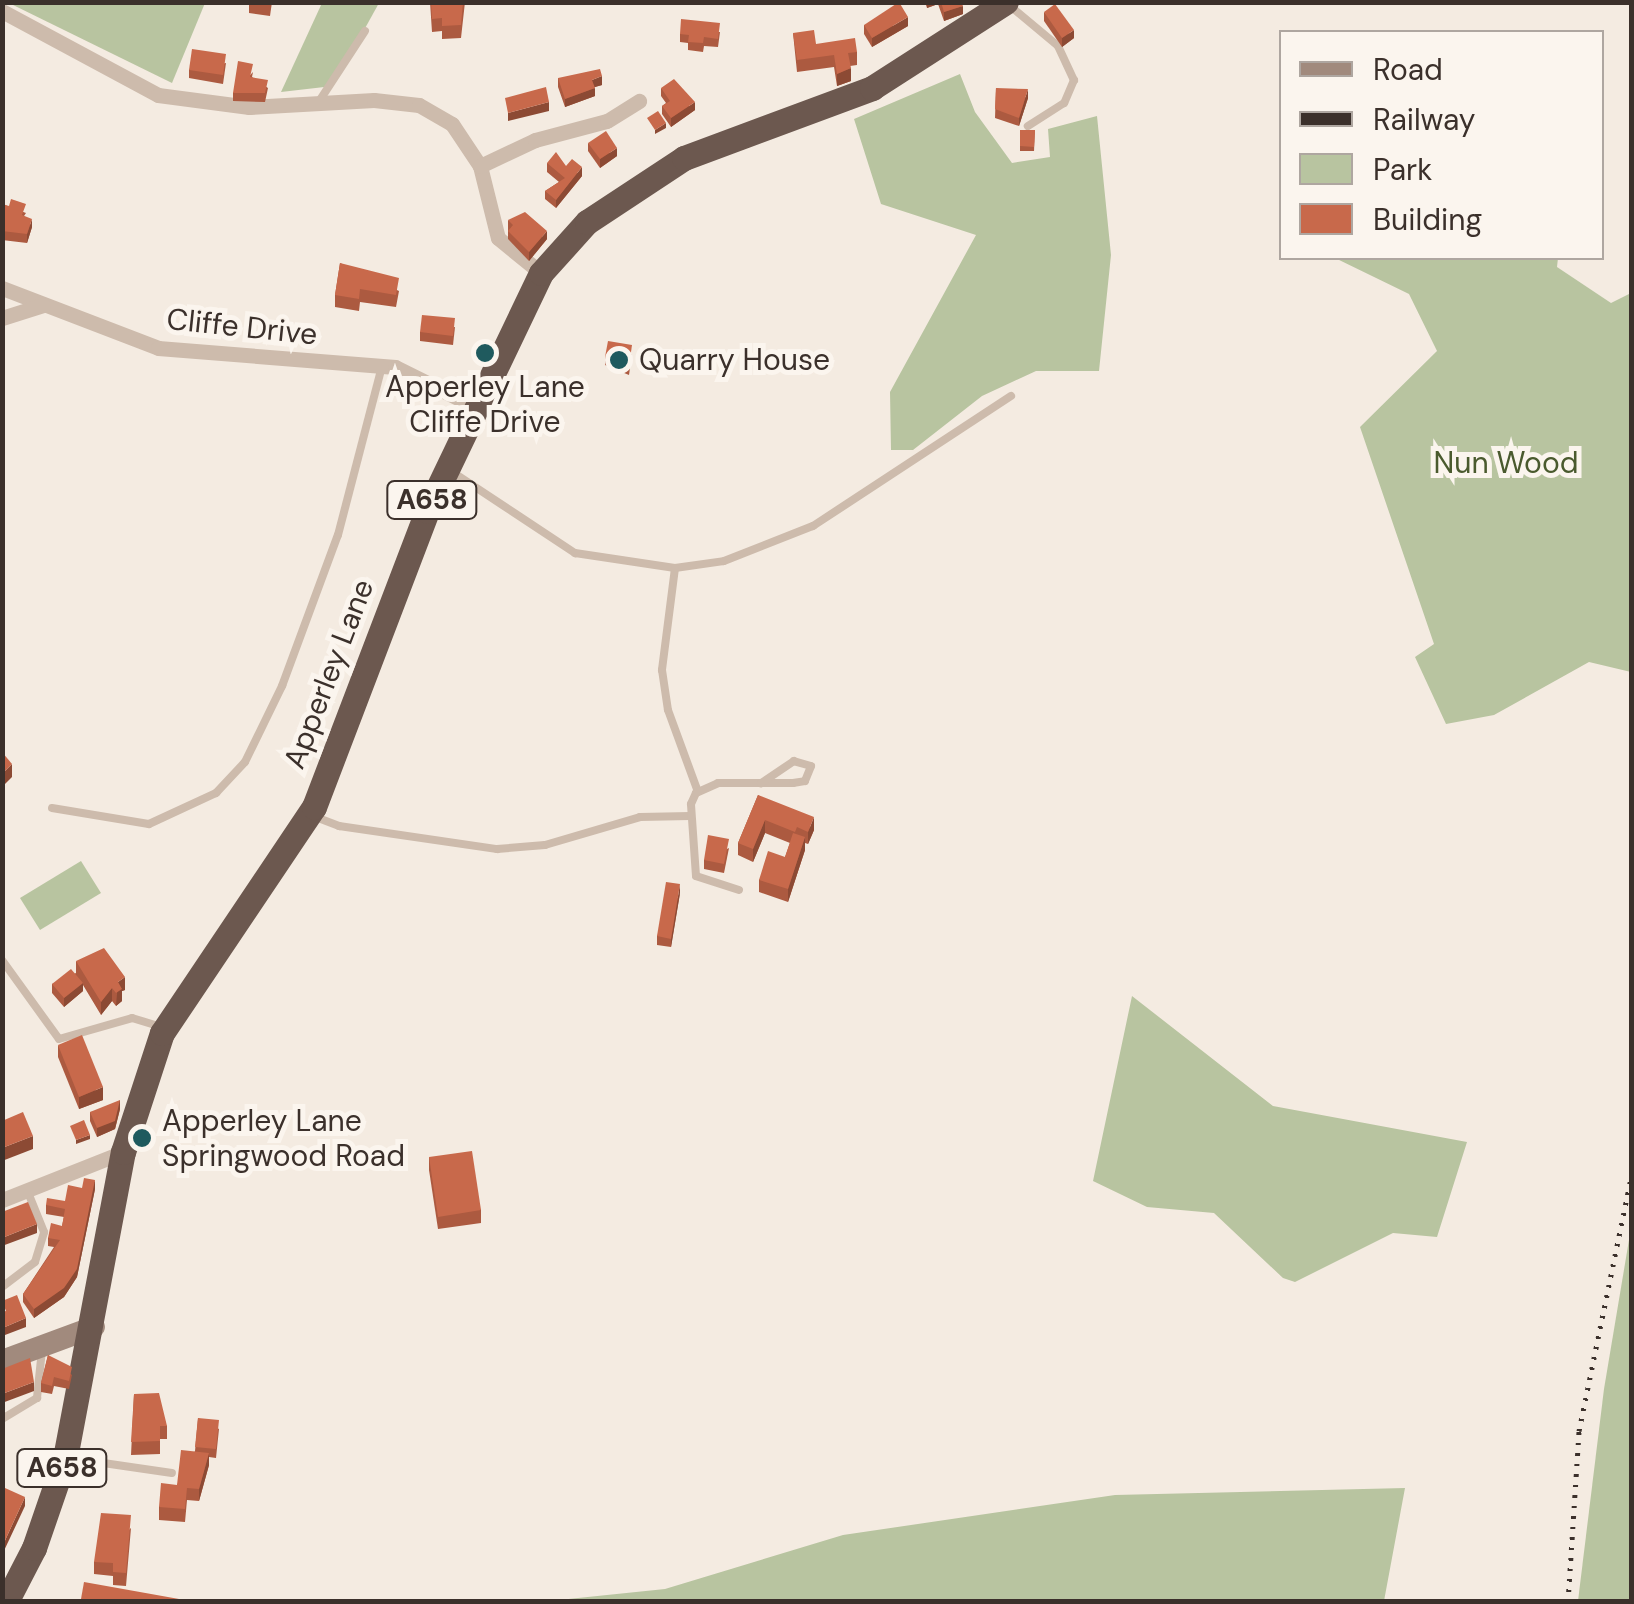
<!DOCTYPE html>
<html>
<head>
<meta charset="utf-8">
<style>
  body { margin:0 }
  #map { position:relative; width:1634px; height:1604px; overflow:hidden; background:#f4ebe1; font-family:"DM Sans",sans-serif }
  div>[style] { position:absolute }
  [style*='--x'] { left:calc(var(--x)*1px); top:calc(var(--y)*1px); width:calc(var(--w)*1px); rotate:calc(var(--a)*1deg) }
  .green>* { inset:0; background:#b8c4a0 }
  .service>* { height:8px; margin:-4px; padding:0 4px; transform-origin:4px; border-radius:4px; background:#cdbbac }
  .minor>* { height:15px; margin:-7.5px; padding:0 7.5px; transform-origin:7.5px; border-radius:7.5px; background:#cdbbac }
  .secondary>* { height:22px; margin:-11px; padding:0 11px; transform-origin:11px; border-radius:11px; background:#a18a7d }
  .trunk>* { height:25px; margin:-12.5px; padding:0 12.5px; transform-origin:12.5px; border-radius:12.5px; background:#6c584f }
  .rail>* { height:5px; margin-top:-2.5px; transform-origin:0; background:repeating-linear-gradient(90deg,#3b302b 0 2.5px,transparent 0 10.5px) }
  .wall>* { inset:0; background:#ac5a40 }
  .shaded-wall>* { inset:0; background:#8c4a34 }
  .building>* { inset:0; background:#c8694b }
  .dots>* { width:28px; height:28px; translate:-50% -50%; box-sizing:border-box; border:5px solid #fbf5ee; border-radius:50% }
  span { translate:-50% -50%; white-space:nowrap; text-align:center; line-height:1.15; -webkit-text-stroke:10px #fbf5ee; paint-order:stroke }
  .shield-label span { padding:2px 8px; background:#fbf5ee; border:2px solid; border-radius:8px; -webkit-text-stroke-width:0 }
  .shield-label { font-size:28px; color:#3b302b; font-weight:700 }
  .street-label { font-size:30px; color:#3b302b }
  .poi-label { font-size:30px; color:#3b302b }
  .left { translate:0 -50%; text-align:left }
  .park-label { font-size:30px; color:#4a5a2e }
  .frame { position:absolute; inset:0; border:5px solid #3b302b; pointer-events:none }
  .legend { position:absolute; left:1279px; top:30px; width:325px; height:230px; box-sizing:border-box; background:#fbf5ee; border:2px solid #aea6a0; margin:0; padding:12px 18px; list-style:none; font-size:30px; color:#3b302b }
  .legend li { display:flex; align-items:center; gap:20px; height:50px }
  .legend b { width:50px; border:2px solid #aea6a0 }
</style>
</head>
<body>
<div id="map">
  <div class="green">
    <div style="clip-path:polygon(9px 3px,205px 3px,172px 83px)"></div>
    <div style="clip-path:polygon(322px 3px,379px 3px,333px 86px,281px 92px)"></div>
    <div style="clip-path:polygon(960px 74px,975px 112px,1012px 163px,1050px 157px,1048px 129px,1097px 116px,1111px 255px,1099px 371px,1036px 371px,982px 396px,913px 450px,891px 450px,890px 392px,976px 235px,881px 204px,854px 119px)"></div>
    <div style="clip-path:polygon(1335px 258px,1558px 258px,1557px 267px,1611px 303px,1631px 293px,1631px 672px,1589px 662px,1494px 715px,1446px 724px,1415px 657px,1434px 644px,1360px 427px,1437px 351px,1409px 294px)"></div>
    <div style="clip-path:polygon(81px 861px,101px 893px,40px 930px,20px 898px)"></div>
    <div style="clip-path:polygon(1132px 996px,1273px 1106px,1467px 1142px,1437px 1237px,1393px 1233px,1295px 1282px,1283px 1278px,1214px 1213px,1147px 1207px,1093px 1181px)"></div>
    <div style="clip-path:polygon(1631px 1228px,1631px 1601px,1578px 1601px,1604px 1389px)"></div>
    <div style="clip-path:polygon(1405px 1488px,1384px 1601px,549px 1601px,665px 1589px,843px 1535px,1115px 1495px)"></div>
  </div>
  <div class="service">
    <div style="--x:1009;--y:5;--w:64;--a:39.9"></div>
    <div style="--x:1058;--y:46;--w:38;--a:65"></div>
    <div style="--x:1074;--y:80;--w:25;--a:113"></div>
    <div style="--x:1064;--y:103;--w:43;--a:147.4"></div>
    <div style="--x:318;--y:103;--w:86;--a:-56.9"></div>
    <div style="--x:451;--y:471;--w:149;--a:33.5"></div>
    <div style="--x:575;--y:553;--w:101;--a:8.5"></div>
    <div style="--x:675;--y:568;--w:49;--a:-8.1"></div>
    <div style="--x:724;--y:561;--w:96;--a:-21.5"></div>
    <div style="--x:813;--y:526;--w:237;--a:-33.3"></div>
    <div style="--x:675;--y:568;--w:103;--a:97.3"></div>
    <div style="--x:662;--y:670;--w:40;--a:81.5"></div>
    <div style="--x:668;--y:710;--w:87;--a:69.9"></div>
    <div style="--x:52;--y:808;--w:98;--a:9.4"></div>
    <div style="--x:149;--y:824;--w:74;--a:-24.8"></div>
    <div style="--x:216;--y:793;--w:42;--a:-46.9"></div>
    <div style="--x:245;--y:762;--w:85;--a:-64"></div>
    <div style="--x:282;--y:686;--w:161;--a:-69.7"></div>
    <div style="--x:338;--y:535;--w:175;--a:-75.4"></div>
    <div style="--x:313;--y:816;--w:28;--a:21"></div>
    <div style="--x:339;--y:826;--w:160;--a:8.3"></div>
    <div style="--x:497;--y:849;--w:48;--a:-4.8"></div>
    <div style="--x:545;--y:845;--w:99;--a:-16.4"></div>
    <div style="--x:640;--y:817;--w:50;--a:-1.1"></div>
    <div style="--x:739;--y:890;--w:45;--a:-162"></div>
    <div style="--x:696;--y:876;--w:72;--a:-94"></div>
    <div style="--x:691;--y:804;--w:12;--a:-66"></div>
    <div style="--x:696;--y:793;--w:24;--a:-24"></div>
    <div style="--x:718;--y:783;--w:75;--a:0"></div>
    <div style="--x:793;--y:783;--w:12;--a:-9"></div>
    <div style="--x:805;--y:781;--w:16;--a:-68"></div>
    <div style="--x:811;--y:766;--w:18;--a:-164"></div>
    <div style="--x:794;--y:761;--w:40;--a:146"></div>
    <div style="--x:2;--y:960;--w:97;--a:54.2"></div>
    <div style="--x:59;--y:1039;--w:76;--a:-16"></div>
    <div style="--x:132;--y:1018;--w:30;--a:17"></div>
    <div style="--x:2;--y:1287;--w:41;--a:-37.1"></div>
    <div style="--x:35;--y:1262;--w:31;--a:-73"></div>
    <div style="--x:44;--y:1232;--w:45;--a:-112"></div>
    <div style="--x:2;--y:1419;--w:41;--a:-31"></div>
    <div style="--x:37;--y:1398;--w:48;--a:-84.1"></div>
    <div style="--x:69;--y:1458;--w:104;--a:8.3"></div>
  </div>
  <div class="minor">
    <div style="--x:2;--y:11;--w:177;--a:28.3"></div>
    <div style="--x:158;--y:95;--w:92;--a:7.5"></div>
    <div style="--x:249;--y:107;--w:125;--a:-3.2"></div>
    <div style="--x:374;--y:100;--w:45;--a:6.3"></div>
    <div style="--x:419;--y:105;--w:38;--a:30"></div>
    <div style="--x:452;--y:124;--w:50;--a:56.3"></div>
    <div style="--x:480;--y:166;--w:74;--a:76"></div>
    <div style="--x:498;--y:238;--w:55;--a:39.1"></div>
    <div style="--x:480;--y:166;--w:61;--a:-25.3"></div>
    <div style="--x:535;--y:140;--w:74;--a:-14.8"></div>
    <div style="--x:607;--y:121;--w:38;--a:-32"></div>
    <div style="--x:2;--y:288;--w:167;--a:21"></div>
    <div style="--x:158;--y:348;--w:238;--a:4.6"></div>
    <div style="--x:395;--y:367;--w:90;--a:26.3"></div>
    <div style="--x:2;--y:318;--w:43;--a:-17.6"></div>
    <div style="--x:2;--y:1200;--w:130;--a:-21.6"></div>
  </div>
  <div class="secondary">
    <div style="--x:2;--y:1361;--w:98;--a:-20.3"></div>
  </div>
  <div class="trunk">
    <div style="--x:6;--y:1602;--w:61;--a:-62.6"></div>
    <div style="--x:34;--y:1548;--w:95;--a:-71"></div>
    <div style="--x:65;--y:1458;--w:311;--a:-79.3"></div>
    <div style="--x:123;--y:1152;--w:125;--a:-71.9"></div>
    <div style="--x:162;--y:1033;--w:272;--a:-56.1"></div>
    <div style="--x:314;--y:807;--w:317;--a:-69.1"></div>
    <div style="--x:427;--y:511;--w:264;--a:-64.4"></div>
    <div style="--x:541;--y:273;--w:69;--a:-48"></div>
    <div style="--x:587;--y:222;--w:116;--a:-33.4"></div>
    <div style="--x:684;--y:158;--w:201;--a:-20.4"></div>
    <div style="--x:872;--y:88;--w:159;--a:-32.7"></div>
  </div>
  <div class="rail">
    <div style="--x:1568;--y:1602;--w:171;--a:-86.3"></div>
    <div style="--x:1579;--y:1431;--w:264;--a:-78.4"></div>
  </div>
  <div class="wall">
    <div style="clip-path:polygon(249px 2px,272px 2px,270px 16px,249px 13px)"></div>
    <div style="clip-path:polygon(430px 2px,465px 2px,461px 38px,442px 39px,442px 31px,432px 32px)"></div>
    <div style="clip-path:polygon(925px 2px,961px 2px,963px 14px,944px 21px,938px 4px,927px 8px)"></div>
    <div style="clip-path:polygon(1044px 12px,1074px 38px,1062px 47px,1044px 21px)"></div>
    <div style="clip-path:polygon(864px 25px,908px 26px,872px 47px,864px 34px)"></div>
    <div style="clip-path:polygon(720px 32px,718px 47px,704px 46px,703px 52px,688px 50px,688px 43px,680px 42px,680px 34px)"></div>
    <div style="clip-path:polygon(793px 33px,816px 44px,857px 52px,857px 65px,850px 66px,851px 81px,837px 86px,834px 67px,797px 72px)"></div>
    <div style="clip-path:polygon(226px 63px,223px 84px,189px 78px,189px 70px)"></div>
    <div style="clip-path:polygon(253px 72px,252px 77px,268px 88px,265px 102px,233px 101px,233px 93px)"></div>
    <div style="clip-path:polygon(558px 78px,602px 85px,594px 87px,595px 96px,565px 107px,558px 87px)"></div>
    <div style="clip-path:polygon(661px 88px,695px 110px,671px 127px,662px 114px,662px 106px,666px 103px,661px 96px)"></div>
    <div style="clip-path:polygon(996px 88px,1028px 98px,1019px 126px,995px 118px)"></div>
    <div style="clip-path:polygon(1020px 130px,1035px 130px,1034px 151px,1020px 151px)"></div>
    <div style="clip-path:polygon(588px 143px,617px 156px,600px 168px,588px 151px)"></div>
    <div style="clip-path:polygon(547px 163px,566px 166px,582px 176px,556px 208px,545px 199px,545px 191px,559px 182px,547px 172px)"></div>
    <div style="clip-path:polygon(2px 204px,26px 213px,24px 216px,32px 227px,27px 243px,2px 240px)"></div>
    <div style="clip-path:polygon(508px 220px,547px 239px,529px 261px,508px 239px)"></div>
    <div style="clip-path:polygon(340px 263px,399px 291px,396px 307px,360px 302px,359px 311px,335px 307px,335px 295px)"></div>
    <div style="clip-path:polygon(455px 327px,453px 345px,420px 341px,420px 332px)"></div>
    <div style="clip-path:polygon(632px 354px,629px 375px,605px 365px,605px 357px)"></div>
    <div style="clip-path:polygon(758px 795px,814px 830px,808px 844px,805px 843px,805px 850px,788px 902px,759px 892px,759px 880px,785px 857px,790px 843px,765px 833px,753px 862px,738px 855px,738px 843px)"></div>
    <div style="clip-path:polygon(729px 848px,724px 873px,704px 869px,704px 860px)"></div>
    <div style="clip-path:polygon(680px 893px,671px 947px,657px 945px,657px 936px)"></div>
    <div style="clip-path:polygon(76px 961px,125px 990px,122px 991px,122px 1001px,116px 1006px,112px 1001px,101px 1015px,83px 985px,83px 991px,64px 1007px,52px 993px,52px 984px,76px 973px)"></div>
    <div style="clip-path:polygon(58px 1045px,103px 1100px,79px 1109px,58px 1057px)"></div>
    <div style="clip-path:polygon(120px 1109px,115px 1129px,97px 1137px,90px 1121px,90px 1112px)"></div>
    <div style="clip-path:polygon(429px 1157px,481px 1210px,481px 1223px,438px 1229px,429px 1170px)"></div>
    <div style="clip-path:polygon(95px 1189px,77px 1277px,64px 1297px,34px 1318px,23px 1302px,23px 1294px,54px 1247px,48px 1246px,48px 1238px,62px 1226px,64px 1217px,46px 1214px,46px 1205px,65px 1201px)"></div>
    <div style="clip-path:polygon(48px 1355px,72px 1375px,69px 1389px,54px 1386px,52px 1394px,41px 1392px,41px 1383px)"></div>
    <div style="clip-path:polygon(134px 1394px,167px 1426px,167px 1439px,160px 1439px,160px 1454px,131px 1455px)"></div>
    <div style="clip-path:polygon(198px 1418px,219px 1429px,216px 1458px,209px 1457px,209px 1465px,199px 1501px,187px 1500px,185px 1522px,159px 1520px,159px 1507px,177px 1485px,195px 1451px)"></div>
    <div style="clip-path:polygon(131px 1528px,126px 1586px,113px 1585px,113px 1576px,94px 1574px,94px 1562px)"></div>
  </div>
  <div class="shaded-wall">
    <div style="clip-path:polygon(927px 2px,938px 2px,938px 4px,927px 8px)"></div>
    <div style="clip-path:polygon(963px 6px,963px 14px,944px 21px,944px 12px)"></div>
    <div style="clip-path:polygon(908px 17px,908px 26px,872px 47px,872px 38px)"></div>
    <div style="clip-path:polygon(1074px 30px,1074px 38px,1062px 47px,1062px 38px)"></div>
    <div style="clip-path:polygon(851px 68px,851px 81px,837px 86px,837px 74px)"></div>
    <div style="clip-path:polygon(602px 76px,602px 85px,592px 88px,592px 80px)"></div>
    <div style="clip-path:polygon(595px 88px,595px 96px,565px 107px,565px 99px)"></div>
    <div style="clip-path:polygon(1028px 89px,1028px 98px,1019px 126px,1019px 118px)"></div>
    <div style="clip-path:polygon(549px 102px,549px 111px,508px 121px,508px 113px)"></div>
    <div style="clip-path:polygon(695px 102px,695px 110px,671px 127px,671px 118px)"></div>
    <div style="clip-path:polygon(666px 123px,666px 128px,655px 134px,655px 130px)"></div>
    <div style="clip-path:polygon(617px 148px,617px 156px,600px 168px,600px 159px)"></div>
    <div style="clip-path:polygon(582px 167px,582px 176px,556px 208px,556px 200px)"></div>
    <div style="clip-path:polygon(32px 219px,32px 227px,27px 243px,27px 234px)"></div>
    <div style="clip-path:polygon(547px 231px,547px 239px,529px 261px,529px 252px)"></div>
    <div style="clip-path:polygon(12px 764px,12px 777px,2px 787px,2px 774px)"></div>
    <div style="clip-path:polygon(814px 817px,814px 830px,808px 844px,808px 832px)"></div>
    <div style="clip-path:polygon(765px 820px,765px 833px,753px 862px,753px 849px)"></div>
    <div style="clip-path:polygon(805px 837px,805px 850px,788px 902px,788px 889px)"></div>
    <div style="clip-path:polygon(680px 884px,680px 893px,671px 947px,671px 939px)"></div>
    <div style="clip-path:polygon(125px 977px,125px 990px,122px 991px,122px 1001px,116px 1006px,118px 982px)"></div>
    <div style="clip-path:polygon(83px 983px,83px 991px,64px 1007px,64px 998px)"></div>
    <div style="clip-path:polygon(112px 988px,112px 1001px,101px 1015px,101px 1002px)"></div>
    <div style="clip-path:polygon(103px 1087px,103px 1100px,79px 1109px,79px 1097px)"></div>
    <div style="clip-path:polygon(120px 1100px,120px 1109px,115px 1129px,97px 1137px,97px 1128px)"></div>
    <div style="clip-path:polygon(90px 1135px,90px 1139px,76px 1144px,76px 1140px)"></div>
    <div style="clip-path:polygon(33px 1136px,33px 1149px,2px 1161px,2px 1148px)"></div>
    <div style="clip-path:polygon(95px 1180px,95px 1189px,77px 1277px,64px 1297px,34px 1318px,34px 1309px)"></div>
    <div style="clip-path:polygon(37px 1224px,37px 1233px,2px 1246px,2px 1238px)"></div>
    <div style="clip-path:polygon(26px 1318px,26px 1327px,5px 1335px,5px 1327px)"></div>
    <div style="clip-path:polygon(34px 1382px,34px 1391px,2px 1403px,2px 1394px)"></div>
    <div style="clip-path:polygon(209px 1453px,209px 1465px,199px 1501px,199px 1489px)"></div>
    <div style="clip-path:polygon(25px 1497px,25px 1506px,2px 1555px,2px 1547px)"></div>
  </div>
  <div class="building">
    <div style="clip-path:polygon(431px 2px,463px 2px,461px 25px,442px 26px,442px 18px,432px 19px)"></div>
    <div style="clip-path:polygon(899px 2px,908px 17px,872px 38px,864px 25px)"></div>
    <div style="clip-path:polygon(941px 2px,961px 2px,963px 6px,944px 12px)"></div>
    <div style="clip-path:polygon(1055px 4px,1074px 30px,1062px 38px,1044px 12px)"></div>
    <div style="clip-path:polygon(681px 19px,720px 23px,718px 39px,704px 37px,703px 43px,688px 42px,689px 35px,680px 34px)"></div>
    <div style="clip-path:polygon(814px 30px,816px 44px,855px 38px,857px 52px,848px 53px,851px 68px,837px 74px,834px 55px,797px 60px,793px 33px)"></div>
    <div style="clip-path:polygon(192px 49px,226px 54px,223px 75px,189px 70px)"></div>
    <div style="clip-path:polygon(238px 61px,253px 64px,250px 77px,268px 80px,265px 93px,233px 93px)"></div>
    <div style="clip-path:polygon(600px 69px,602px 76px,592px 80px,595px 88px,565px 99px,558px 78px)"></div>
    <div style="clip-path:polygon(674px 79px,695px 102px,671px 118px,662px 106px,670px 101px,661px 88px)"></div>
    <div style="clip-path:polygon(546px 87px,549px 102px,508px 113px,505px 98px)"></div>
    <div style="clip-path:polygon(996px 88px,1028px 89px,1019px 118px,995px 109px)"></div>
    <div style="clip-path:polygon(658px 111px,666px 123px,655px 130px,647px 118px)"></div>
    <div style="clip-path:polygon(1020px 130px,1035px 130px,1034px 147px,1020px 146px)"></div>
    <div style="clip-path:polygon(606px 131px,617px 148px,600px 159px,588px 143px)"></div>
    <div style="clip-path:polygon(556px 152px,566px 166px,572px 159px,582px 167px,556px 200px,545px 191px,565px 178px,547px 163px)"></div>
    <div style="clip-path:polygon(11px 199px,26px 204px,22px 215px,32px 219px,27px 234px,2px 231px,2px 204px,9px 206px)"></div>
    <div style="clip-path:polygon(525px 212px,547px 231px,529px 252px,508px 231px,513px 225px,508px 220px)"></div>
    <div style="clip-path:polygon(340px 263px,399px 278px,396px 295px,360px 289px,359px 299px,335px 295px)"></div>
    <div style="clip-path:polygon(422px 315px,455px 318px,453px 336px,420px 332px)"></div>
    <div style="clip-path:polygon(608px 341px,632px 345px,629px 366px,605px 357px)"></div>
    <div style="clip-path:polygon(2px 752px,12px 764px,2px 774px)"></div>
    <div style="clip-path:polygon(758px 795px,814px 817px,808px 832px,797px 827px,795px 832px,765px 820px,753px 849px,738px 843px)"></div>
    <div style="clip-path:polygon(793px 833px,805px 837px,788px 889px,759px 880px,768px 851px,785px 857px)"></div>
    <div style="clip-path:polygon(708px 835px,729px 839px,724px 864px,704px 860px)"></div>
    <div style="clip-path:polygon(666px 882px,680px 884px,671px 939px,657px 936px)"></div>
    <div style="clip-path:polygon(104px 948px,125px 977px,118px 982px,122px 989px,116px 993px,112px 988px,101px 1002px,76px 961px)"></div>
    <div style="clip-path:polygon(71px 969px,83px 983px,64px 998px,52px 984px)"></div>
    <div style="clip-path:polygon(82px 1035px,103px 1087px,79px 1097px,58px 1045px)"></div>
    <div style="clip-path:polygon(120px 1100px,115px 1121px,97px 1128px,90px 1112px)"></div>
    <div style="clip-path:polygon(23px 1112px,33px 1136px,2px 1148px,2px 1121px)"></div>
    <div style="clip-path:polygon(84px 1120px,90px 1135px,76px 1140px,70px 1126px)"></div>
    <div style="clip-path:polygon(472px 1151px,481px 1210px,438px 1217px,429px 1157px)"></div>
    <div style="clip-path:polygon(84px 1178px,95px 1180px,77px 1269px,64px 1288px,34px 1309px,23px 1294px,60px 1240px,48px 1238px,51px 1223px,62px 1226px,65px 1209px,46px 1205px,47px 1198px,65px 1201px,68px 1185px,82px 1188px)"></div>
    <div style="clip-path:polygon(28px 1202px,37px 1224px,2px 1238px,2px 1212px)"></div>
    <div style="clip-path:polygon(17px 1295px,26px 1318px,5px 1327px,2px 1321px,2px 1312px,6px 1311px,2px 1301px)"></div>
    <div style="clip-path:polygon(48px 1355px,72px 1367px,69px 1381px,54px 1377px,52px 1386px,41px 1383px)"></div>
    <div style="clip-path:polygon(30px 1358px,34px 1382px,2px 1394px,2px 1369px)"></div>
    <div style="clip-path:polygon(159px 1393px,167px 1426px,160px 1426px,160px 1441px,131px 1442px,134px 1394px)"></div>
    <div style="clip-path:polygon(198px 1418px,219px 1420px,216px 1449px,195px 1447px)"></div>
    <div style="clip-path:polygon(181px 1450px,209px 1453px,199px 1489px,187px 1488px,185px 1509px,159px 1507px,161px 1483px,177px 1485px)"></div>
    <div style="clip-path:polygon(5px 1488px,25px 1497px,2px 1547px,2px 1495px)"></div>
    <div style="clip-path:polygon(101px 1513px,131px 1515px,126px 1573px,113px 1572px,113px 1563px,94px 1562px)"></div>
    <div style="clip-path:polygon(84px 1582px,179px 1599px,179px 1602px,98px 1602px,81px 1599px)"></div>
  </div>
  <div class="dots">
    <div style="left:485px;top:353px;background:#1f5a5e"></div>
    <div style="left:619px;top:360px;background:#1f5a5e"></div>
    <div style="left:142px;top:1138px;background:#1f5a5e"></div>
  </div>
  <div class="shield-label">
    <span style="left:432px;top:500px">A658</span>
    <span style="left:62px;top:1468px">A658</span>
  </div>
  <div class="street-label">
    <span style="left:242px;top:327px;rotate:6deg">Cliffe Drive</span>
    <span style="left:329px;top:674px;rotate:-69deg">Apperley Lane</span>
  </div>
  <div class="poi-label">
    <span class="left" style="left:639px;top:360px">Quarry House</span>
    <span style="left:485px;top:404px">Apperley Lane<br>Cliffe Drive</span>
    <span class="left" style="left:162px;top:1138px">Apperley Lane<br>Springwood Road</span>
  </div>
  <div class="park-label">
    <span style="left:1506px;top:463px">Nun Wood</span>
  </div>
  <div class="frame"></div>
  <ul class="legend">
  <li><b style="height:12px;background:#a18a7d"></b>Road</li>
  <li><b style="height:12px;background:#3b302b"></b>Railway</li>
  <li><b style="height:28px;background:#b8c4a0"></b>Park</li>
  <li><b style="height:28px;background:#c8694b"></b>Building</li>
  </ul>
</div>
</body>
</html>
